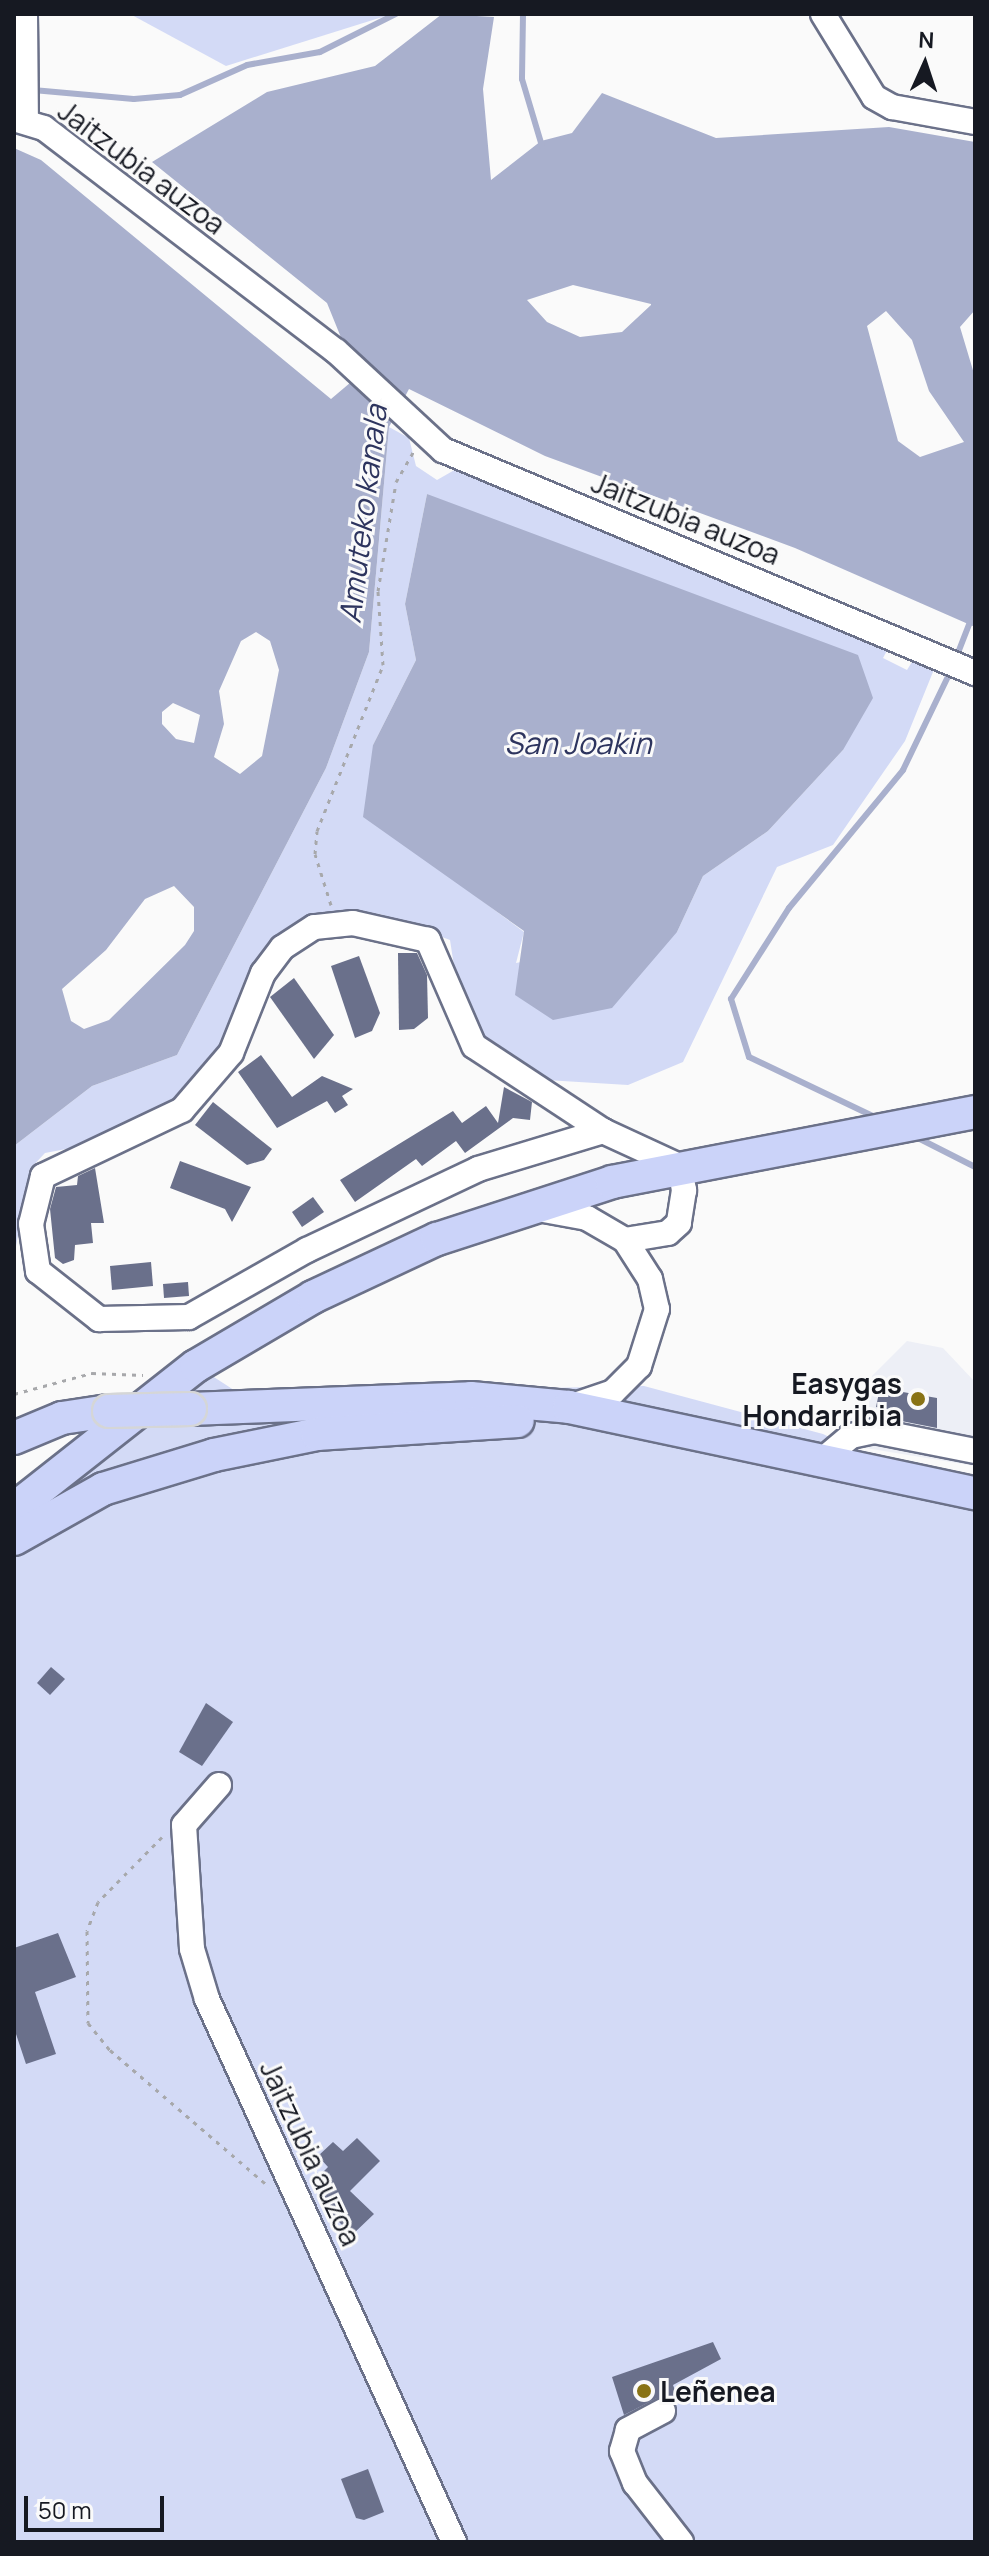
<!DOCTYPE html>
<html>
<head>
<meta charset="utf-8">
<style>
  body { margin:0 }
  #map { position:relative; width:989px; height:2556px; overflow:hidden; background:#fafafa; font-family:Manrope,sans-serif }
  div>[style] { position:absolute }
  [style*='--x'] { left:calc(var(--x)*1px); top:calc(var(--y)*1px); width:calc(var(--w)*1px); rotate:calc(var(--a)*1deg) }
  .built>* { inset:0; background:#edeff6 }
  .green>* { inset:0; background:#d3daf6 }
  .water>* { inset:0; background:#a9b0cd }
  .stream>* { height:6px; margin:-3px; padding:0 3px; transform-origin:3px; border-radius:3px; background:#a9b0cd }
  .building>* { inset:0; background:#6a708b }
  .path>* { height:3px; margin-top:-1.5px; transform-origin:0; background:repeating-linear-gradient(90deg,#a7a8ab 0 4px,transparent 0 10px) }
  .roads { filter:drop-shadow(2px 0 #6b7189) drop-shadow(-2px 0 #6b7189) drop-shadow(0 2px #6b7189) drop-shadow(0 -2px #6b7189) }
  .minor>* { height:24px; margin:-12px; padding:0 12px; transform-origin:12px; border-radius:12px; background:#fff }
  .major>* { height:32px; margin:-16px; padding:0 16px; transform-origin:16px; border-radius:16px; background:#cbd3f9 }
  .bridges { filter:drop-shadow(2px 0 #d5d6d7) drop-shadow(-2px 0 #d5d6d7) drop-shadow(0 2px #d5d6d7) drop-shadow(0 -2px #d5d6d7) }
  .major-bridge>* { height:32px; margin:-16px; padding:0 16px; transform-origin:16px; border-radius:16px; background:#cbd3f9 }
  .dots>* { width:22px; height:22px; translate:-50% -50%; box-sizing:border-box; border:4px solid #fafafa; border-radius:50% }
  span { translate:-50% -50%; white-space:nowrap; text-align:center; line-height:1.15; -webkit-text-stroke:6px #fafafa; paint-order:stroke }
  .street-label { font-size:28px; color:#161922 }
  .poi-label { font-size:28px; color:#161922; font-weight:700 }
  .right { translate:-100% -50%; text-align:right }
  .left { translate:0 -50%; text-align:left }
  .water-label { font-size:30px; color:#2d345e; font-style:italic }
  .frame { position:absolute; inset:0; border:16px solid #161922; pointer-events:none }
  .north { position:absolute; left:885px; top:24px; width:80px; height:80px; -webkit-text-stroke:6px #fafafa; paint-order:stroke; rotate:3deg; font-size:22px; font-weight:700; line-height:32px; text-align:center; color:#161922 }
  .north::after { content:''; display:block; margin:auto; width:28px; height:36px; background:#161922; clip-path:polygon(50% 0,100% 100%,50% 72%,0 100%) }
  .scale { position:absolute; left:24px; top:2496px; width:140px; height:36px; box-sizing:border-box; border:4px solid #161922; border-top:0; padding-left:10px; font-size:24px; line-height:28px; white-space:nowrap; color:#161922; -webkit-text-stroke:6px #fafafa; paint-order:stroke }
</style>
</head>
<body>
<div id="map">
  <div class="built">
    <div style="clip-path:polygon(907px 1341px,943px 1348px,975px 1382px,975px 1466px,823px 1441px,855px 1415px,870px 1378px)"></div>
  </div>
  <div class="green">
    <div style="clip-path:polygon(130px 14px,392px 14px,226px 66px)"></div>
    <div style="clip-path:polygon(evenodd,389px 427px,409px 438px,416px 466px,437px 480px,458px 468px,891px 643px,883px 658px,907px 670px,915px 657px,935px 667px,905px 741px,833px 845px,777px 867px,683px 1062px,628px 1085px,546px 1080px,484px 1047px,460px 1005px,450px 940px,380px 914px,321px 912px,293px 924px,272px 946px,222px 1045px,164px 1112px,98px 1143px,45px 1153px,30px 1169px,14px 1257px,14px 1146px,92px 1086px,177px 1055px,326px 768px,369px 652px,389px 427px,427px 494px,843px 750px,768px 831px,703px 876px,677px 932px,516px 963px,524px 932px,477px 897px,373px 745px,416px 660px,405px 604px,427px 494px)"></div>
    <div style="clip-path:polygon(200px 1368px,240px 1394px,644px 1386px,823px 1434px,975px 1508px,975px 2542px,14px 2542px,14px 1543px)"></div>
  </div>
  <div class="water">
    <div style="clip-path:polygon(evenodd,442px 14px,494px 17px,483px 89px,491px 180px,541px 141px,572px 133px,602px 93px,716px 138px,889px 127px,975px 142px,975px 310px,960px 327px,975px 377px,975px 627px,795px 548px,545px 456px,409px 389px,389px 427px,369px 652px,326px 768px,177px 1055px,92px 1086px,14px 1146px,14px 148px,41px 160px,331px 399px,357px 377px,327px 303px,152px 162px,267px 92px,375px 66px,442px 14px,573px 285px,651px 304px,651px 305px,622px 332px,580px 337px,547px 322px,527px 300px,573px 285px,442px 14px,886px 311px,912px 340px,929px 391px,964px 442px,920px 457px,898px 441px,867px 326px,886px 311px,442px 14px,256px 632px,270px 641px,279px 670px,262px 756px,240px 774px,214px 757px,224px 724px,219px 691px,241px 641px,256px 632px,442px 14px,173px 703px,200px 715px,194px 743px,176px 739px,162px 724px,162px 712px,173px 703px,442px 14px,174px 886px,194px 907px,194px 931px,185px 945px,109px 1020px,84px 1029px,71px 1021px,62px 989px,106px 950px,145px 899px,174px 886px)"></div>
    <div style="clip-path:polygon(427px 494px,858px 655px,873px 698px,843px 750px,768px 831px,703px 876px,677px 932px,612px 1008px,553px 1020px,515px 995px,524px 931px,363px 817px,373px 745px,416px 660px,405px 604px)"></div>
  </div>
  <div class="stream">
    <div style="--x:523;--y:14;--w:65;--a:90.9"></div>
    <div style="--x:522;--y:79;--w:70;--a:73.4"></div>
    <div style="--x:33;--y:90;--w:101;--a:5.1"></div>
    <div style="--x:134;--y:99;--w:46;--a:-5"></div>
    <div style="--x:180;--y:95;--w:73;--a:-24.1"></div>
    <div style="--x:247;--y:65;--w:74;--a:-10.1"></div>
    <div style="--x:320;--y:52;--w:85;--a:-26.6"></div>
    <div style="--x:956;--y:658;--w:53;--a:-68.8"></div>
    <div style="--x:879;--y:1119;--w:144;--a:-154.5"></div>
    <div style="--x:749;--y:1057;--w:61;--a:-107.2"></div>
    <div style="--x:731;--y:999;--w:108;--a:-57.5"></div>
    <div style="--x:789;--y:908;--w:179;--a:-50.4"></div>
    <div style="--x:903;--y:770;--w:113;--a:-64.3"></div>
    <div style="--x:914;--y:1136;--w:68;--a:26.9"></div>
  </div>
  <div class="building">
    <div style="clip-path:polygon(398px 953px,417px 953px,427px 975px,428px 1018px,414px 1029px,399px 1030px)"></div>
    <div style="clip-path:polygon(359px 956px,380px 1013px,372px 1031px,355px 1038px,331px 966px)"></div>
    <div style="clip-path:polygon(294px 978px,334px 1035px,314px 1059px,270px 997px)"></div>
    <div style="clip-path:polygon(261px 1055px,292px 1097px,322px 1076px,353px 1089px,342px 1096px,348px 1105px,335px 1113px,327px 1101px,277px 1128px,238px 1072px)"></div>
    <div style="clip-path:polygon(504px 1087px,532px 1102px,530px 1120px,513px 1118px,465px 1153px,456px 1141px,422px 1166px,416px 1159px,355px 1202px,340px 1180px,453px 1111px,462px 1123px,486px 1106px,498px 1123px)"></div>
    <div style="clip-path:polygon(213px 1102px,272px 1149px,264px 1160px,247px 1165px,195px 1125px)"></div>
    <div style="clip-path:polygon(180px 1161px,251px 1187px,232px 1222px,225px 1209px,170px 1188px)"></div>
    <div style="clip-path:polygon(95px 1168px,104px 1223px,91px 1223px,93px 1243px,75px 1245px,74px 1260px,63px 1264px,55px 1258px,50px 1209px,56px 1187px,77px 1185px,78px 1176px)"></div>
    <div style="clip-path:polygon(313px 1197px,324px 1212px,302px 1227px,292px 1212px)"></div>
    <div style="clip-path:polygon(151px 1262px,153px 1286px,112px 1290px,110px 1266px)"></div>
    <div style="clip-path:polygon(188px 1282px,189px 1296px,164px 1298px,163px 1284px)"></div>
    <div style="clip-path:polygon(880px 1388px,937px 1398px,937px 1428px,891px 1419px,892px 1410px,876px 1407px)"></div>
    <div style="clip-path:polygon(51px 1667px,65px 1679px,50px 1695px,37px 1683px)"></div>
    <div style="clip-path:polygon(206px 1703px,233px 1722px,202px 1766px,179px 1752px)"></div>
    <div style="clip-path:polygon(58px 1933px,76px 1977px,35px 1992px,56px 2054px,26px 2064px,14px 2028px,14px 1948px)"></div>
    <div style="clip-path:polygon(357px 2138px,380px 2161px,350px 2191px,374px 2214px,352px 2235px,326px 2209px,321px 2200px,330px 2191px,317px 2178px,328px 2167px,318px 2156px,333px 2142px,343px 2151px)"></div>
    <div style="clip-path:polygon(713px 2342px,721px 2359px,673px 2385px,679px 2401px,657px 2398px,624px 2415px,612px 2377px)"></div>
    <div style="clip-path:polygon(368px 2469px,384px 2512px,364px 2520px,356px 2518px,341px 2479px)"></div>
  </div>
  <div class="path">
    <div style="--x:331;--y:905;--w:53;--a:-107.4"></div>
    <div style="--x:315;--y:854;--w:23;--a:-85"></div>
    <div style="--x:317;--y:831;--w:179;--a:-68.3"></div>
    <div style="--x:383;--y:665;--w:74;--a:-93.9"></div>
    <div style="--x:378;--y:591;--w:110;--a:-80.6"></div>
    <div style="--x:396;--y:482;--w:36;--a:-60"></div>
    <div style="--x:14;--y:1394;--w:81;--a:-15.1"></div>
    <div style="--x:92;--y:1373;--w:51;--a:2.2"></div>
    <div style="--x:162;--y:1837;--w:91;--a:134.6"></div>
    <div style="--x:98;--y:1902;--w:31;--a:111"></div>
    <div style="--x:87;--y:1931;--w:92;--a:89.4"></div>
    <div style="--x:88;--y:2023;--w:35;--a:51"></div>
    <div style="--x:110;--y:2050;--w:207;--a:40.7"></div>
  </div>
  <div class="roads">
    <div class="minor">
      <div style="--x:25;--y:14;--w:106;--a:89.5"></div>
      <div style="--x:823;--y:14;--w:97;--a:58.4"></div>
      <div style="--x:874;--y:97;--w:21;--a:29"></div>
      <div style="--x:892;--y:107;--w:84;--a:10.2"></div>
      <div style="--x:14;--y:119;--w:31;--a:17"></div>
      <div style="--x:44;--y:128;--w:367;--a:37.4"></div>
      <div style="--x:336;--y:351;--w:146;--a:42.8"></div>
      <div style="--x:443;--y:450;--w:577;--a:22.74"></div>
      <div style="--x:603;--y:1131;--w:154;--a:-146.6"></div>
      <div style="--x:474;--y:1046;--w:116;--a:-113.5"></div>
      <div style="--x:428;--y:940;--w:77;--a:-167.2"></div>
      <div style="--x:353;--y:923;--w:39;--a:174"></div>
      <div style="--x:314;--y:927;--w:38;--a:147"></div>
      <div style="--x:282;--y:948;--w:31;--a:127"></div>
      <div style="--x:263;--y:973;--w:86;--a:111.8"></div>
      <div style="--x:231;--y:1053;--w:75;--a:130.7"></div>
      <div style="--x:182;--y:1110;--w:154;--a:154.6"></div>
      <div style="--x:43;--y:1176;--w:49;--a:104"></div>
      <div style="--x:31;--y:1224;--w:48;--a:81.5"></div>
      <div style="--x:38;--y:1271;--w:78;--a:38.2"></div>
      <div style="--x:99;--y:1319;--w:90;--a:-1.3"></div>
      <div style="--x:189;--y:1317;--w:136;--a:-29.6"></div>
      <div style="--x:307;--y:1250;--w:189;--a:-25.3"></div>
      <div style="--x:478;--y:1169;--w:131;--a:-16.9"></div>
      <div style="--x:603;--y:1131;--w:84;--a:24.7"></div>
      <div style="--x:679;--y:1166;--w:25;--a:78"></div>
      <div style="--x:684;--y:1190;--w:33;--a:99"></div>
      <div style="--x:679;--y:1223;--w:15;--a:138"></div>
      <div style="--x:668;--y:1233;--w:44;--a:170.8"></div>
      <div style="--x:538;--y:1209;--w:50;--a:10.4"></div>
      <div style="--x:587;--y:1218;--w:44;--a:30.1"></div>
      <div style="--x:625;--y:1240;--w:46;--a:57.3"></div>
      <div style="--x:650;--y:1279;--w:31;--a:77"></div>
      <div style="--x:657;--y:1309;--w:60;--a:107.5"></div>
      <div style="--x:639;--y:1366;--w:37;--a:135"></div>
      <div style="--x:613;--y:1392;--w:46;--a:161.2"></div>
      <div style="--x:820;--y:1462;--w:40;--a:-40"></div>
      <div style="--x:851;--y:1436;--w:24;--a:-12"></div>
      <div style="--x:874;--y:1431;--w:103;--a:11.2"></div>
      <div style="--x:219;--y:1785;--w:53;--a:131.2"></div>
      <div style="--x:184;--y:1825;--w:124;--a:86.3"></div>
      <div style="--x:192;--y:1949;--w:52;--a:73.3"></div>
      <div style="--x:207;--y:1999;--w:597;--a:65.54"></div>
      <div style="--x:663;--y:2411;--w:40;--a:152"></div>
      <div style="--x:628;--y:2430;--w:22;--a:106"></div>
      <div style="--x:622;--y:2451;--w:35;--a:68"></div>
      <div style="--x:635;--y:2483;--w:75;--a:52.1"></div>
    </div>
    <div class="major">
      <div style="--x:190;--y:1409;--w:281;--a:-2.2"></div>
      <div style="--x:471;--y:1398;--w:98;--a:5.2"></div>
      <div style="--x:569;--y:1407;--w:415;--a:12"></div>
      <div style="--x:14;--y:1438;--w:52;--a:-22.6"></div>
      <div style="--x:62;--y:1418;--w:48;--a:-8.5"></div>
      <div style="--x:14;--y:1509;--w:231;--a:-38.2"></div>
      <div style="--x:196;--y:1366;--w:136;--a:-30.5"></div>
      <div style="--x:313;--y:1297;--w:137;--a:-25.1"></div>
      <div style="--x:437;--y:1239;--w:184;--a:-18"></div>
      <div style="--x:612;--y:1182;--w:370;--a:-10.9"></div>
      <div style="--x:14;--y:1539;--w:102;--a:-29.3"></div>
      <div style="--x:103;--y:1489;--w:116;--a:-17"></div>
      <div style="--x:214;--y:1455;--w:105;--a:-11.5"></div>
      <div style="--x:317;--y:1434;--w:201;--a:-3.7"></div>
    </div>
  </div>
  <div class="bridges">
    <div class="major-bridge">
      <div style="--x:109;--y:1411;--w:81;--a:-1.4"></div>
    </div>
  </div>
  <div class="dots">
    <div style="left:918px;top:1399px;background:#897315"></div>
    <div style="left:644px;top:2391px;background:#897315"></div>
  </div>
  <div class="street-label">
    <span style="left:142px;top:167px;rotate:37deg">Jaitzubia auzoa</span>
    <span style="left:686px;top:518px;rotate:22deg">Jaitzubia auzoa</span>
    <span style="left:311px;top:2153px;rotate:65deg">Jaitzubia auzoa</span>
  </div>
  <div class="poi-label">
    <span class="right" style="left:902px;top:1399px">Easygas<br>Hondarribia</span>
    <span class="left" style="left:660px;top:2391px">Leñenea</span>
  </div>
  <div class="water-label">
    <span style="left:363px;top:514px;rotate:-83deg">Amuteko kanala</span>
    <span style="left:578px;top:743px">San Joakin</span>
  </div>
  <div class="frame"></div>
  <div class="north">N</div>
  <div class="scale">50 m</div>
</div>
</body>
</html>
